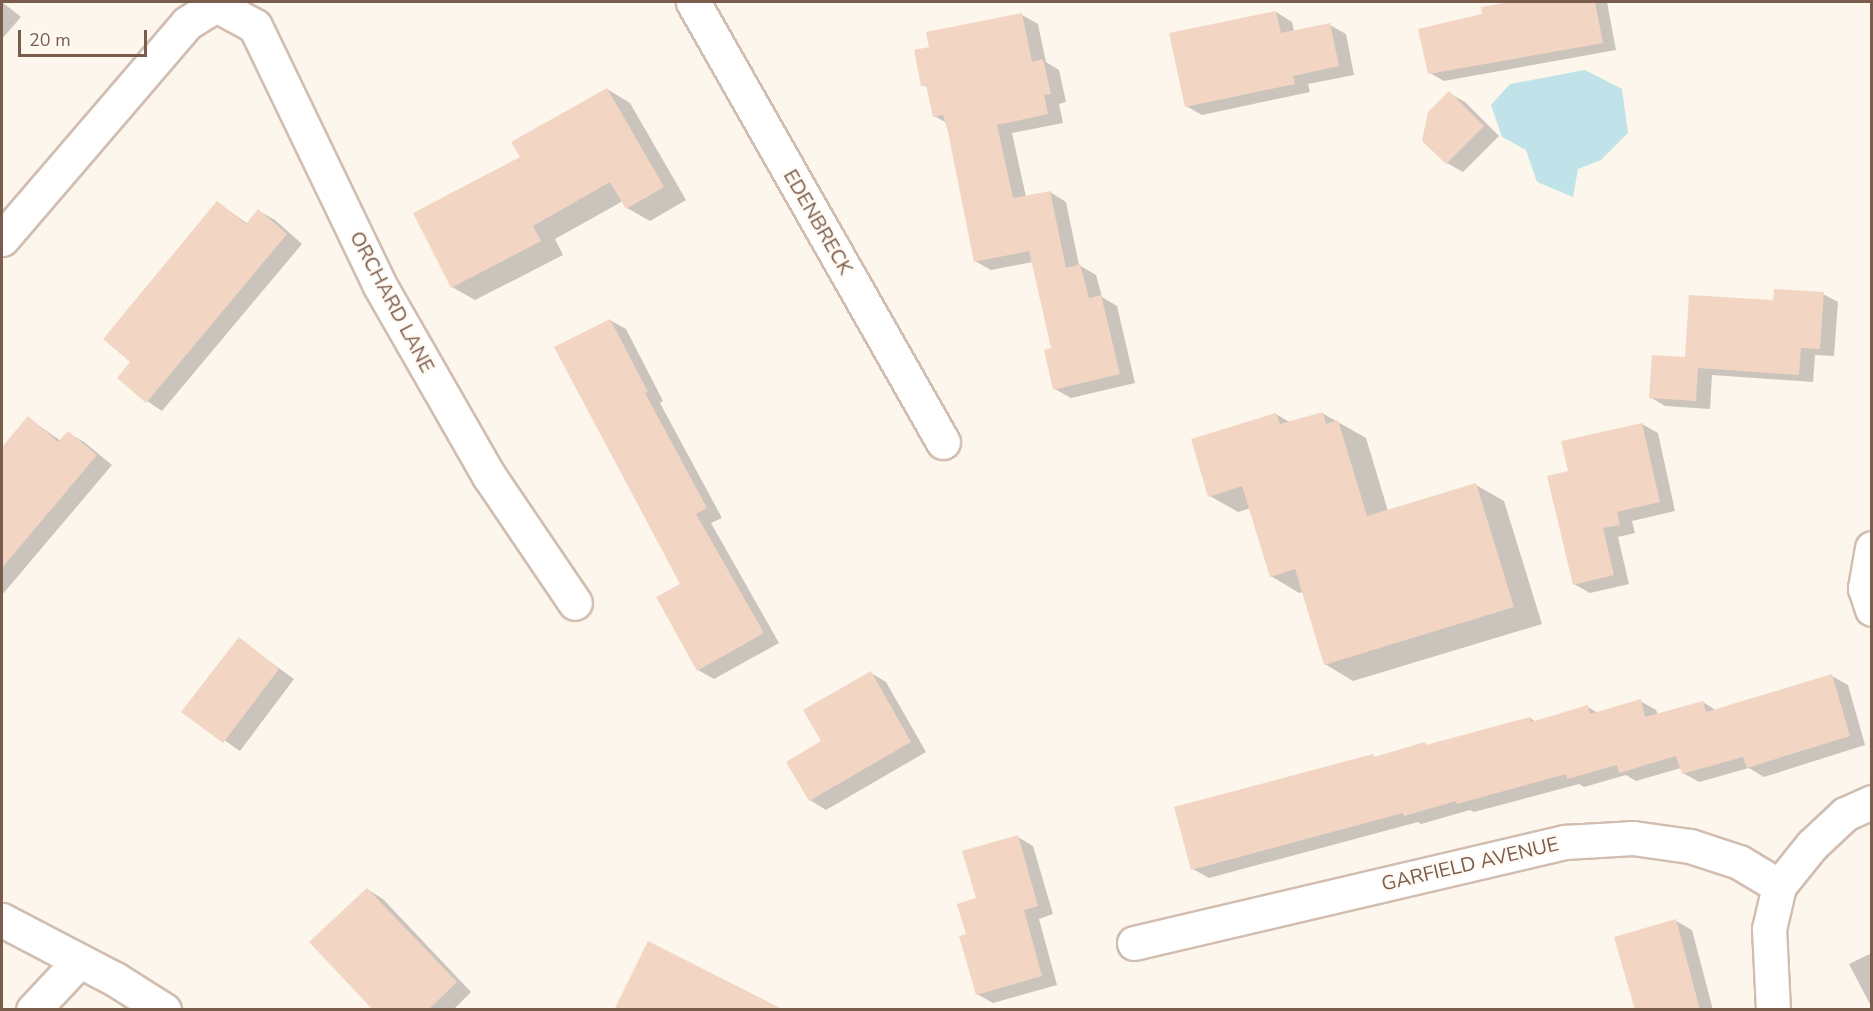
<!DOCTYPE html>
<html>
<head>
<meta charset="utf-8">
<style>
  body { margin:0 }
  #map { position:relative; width:1873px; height:1011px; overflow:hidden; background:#fdf6ec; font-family:"Nunito Sans",sans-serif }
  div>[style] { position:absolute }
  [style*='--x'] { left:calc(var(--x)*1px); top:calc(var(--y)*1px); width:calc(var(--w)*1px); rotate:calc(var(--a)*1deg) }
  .water>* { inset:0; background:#bfe3e8 }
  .shadow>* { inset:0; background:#0003 }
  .building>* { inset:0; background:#f3d5c3 }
  .roads { filter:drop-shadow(2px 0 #d1beb0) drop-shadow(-2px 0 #d1beb0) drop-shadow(0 2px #d1beb0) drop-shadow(0 -2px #d1beb0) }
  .minor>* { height:33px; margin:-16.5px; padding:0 16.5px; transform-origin:16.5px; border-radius:16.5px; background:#fff }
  span { translate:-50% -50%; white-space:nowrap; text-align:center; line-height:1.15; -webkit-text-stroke:4.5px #fffaf3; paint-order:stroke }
  .street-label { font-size:20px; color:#7a5c4d }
  .frame { position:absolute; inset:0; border:3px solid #7a5c4d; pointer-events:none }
  .scale { position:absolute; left:18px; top:30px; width:129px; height:27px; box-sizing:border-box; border:3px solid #7a5c4d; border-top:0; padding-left:8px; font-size:18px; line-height:21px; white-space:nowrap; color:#7a5c4d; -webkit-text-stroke:4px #fffaf3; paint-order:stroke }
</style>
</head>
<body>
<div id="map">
  <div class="water">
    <div style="clip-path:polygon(1585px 70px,1622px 89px,1628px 133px,1601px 160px,1578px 169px,1573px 197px,1537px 182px,1526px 150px,1502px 137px,1491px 105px,1510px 84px)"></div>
  </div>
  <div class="shadow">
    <div style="clip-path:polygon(2px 2px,21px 17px,2px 39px)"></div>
    <div style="clip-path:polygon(1518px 2px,1607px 2px,1616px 50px,1444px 81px,1430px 73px,1484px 15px,1482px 8px)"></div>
    <div style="clip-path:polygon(1276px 12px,1292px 22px,1294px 32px,1330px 25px,1346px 34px,1354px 75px,1308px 84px,1310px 92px,1202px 115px,1186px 106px)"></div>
    <div style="clip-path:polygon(1022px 15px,1038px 24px,1046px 62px,1059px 70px,1066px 102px,1059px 104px,1063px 123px,1012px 133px,1026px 197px,1050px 192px,1066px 202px,1079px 265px,1096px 275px,1102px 297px,1117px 306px,1135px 383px,1071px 398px,1055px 389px,1053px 350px,1033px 262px,991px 270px,975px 261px,947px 123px,934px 116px,929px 88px,923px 85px,931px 48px)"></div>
    <div style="clip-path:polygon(607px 89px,630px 103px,686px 200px,650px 221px,627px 208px,623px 201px,555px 239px,563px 255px,475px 300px,452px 287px,522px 158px)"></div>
    <div style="clip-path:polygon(1449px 93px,1465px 102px,1499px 136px,1463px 172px,1447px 163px,1424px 140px)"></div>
    <div style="clip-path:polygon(218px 203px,248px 224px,259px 211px,275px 220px,302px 244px,162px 411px,147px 401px,132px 362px)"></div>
    <div style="clip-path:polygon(1823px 294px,1838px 302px,1834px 356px,1815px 355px,1813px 382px,1712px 375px,1710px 409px,1665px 406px,1650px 397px,1687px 359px,1774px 302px)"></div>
    <div style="clip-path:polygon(610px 320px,626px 329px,663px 401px,660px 403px,722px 518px,711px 523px,779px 643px,714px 679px,698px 670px,682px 585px)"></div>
    <div style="clip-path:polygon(1322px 413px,1366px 438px,1388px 511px,1476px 485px,1504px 501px,1542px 624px,1353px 681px,1325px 664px,1303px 592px,1299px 593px,1271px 576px,1251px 508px,1238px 512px,1210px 496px,1276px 414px,1291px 423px)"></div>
    <div style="clip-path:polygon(28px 418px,61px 441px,68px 433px,84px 442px,112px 465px,2px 595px,2px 450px)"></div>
    <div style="clip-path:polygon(1642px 424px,1658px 433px,1675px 511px,1632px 521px,1635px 533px,1618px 537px,1629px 584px,1590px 593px,1574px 584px,1570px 472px)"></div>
    <div style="clip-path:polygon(239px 639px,294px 679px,240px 751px,183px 712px)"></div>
    <div style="clip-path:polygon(871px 673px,886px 682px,926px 752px,826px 810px,810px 800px,823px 741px)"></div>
    <div style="clip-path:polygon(1832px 676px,1848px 685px,1865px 745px,1764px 777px,1749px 768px,1699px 782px,1683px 773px,1681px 768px,1636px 781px,1626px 775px,1584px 787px,1579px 784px,1474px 812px,1470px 810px,1421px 824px,1418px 822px,1209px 878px,1193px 869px,1373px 756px,1377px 758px,1425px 744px,1428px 746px,1530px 718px,1536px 722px,1588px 707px,1598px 713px,1640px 701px,1656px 710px,1658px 715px,1703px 702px,1717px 711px)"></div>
    <div style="clip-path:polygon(1018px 837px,1033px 846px,1053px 914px,1039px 919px,1057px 985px,993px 1003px,977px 994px,968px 935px,978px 899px)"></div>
    <div style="clip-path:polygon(367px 889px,383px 899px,471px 992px,453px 1010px,375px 1010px)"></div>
    <div style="clip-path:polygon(1676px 921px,1692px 930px,1713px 1010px,1635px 1010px)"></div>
    <div style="clip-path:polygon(1872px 953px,1872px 1008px,1849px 964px)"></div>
  </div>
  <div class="building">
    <div style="clip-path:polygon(1510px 2px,1595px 2px,1603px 43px,1428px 74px,1418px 29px,1482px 14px,1481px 7px)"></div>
    <div style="clip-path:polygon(1276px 11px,1281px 33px,1330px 23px,1339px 66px,1293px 76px,1295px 84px,1185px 107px,1169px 33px)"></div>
    <div style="clip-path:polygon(1022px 13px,1032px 62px,1043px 59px,1051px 94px,1044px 95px,1048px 114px,997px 125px,1013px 198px,1050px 191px,1066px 268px,1080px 264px,1089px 298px,1101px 295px,1120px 374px,1053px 390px,1044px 350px,1051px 348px,1029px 251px,974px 262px,948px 132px,943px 115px,933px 117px,926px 85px,921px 86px,914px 50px,929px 47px,926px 32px)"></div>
    <div style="clip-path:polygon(607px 88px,664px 187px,626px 209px,610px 182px,533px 226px,541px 241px,451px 288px,413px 213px,520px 157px,511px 142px)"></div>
    <div style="clip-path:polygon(1449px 91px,1484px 126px,1446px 164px,1422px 141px,1428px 112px)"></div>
    <div style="clip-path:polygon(217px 201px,246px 224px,258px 209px,287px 234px,146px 403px,117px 378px,130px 362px,103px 339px)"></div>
    <div style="clip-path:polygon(1774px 289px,1824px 292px,1820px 349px,1801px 348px,1799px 375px,1698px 368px,1696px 401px,1649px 398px,1652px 355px,1685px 357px,1689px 295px,1773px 300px)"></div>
    <div style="clip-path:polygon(610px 319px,648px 392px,645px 393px,707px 508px,696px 514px,764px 633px,697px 671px,656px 597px,680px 584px,554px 347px)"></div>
    <div style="clip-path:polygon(1323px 412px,1326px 424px,1338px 420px,1367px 516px,1476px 483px,1514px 607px,1324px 665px,1295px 569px,1270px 577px,1242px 486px,1208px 497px,1191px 439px,1276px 413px,1280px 424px)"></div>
    <div style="clip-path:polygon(28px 416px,58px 442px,68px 431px,97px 455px,2px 568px,2px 447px)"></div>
    <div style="clip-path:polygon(1642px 423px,1660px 502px,1617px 512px,1620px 525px,1603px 528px,1614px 575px,1573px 585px,1547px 476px,1568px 471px,1561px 441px)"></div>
    <div style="clip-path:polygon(239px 637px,279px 669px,223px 743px,181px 712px)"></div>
    <div style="clip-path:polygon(871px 671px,911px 742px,809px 801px,786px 762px,821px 741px,803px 710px)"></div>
    <div style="clip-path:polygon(1832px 674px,1850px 736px,1747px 768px,1743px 757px,1682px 774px,1676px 756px,1619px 773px,1617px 765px,1567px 779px,1566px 774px,1457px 804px,1456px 801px,1404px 816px,1403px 813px,1191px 870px,1174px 807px,1373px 754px,1374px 757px,1425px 742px,1426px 745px,1530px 717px,1531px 722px,1588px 705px,1590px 714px,1641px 699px,1645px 717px,1703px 701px,1706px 712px)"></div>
    <div style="clip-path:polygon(1018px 835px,1038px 906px,1024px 910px,1042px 976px,976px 995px,959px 936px,966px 934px,957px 904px,976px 898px,962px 851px)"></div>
    <div style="clip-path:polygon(367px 888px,457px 982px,428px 1010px,373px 1010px,309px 942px)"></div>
    <div style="clip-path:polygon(1676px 919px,1700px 1010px,1635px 1010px,1614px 937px)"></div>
    <div style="clip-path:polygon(648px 941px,784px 1010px,614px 1010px)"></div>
  </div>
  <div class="roads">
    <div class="minor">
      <div style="--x:693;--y:2;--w:506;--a:60.4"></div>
      <div style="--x:2;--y:239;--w:284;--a:-49.4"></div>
      <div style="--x:187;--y:23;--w:34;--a:-32"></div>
      <div style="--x:216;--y:5;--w:44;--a:28.3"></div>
      <div style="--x:255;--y:26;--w:286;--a:64.3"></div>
      <div style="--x:379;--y:284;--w:221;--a:60.2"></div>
      <div style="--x:489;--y:476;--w:153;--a:55.9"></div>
      <div style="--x:1872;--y:548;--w:41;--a:99.9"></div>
      <div style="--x:1865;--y:588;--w:22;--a:72"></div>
      <div style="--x:2;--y:920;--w:127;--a:27.6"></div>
      <div style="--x:115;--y:979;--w:58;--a:32.3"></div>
      <div style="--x:1134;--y:943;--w:443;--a:-13.2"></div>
      <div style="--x:1565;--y:842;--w:68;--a:-3.4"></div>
      <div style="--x:1633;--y:838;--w:58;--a:8"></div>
      <div style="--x:1690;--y:846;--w:52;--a:18.1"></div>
      <div style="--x:1739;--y:862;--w:47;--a:31"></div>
      <div style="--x:33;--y:1010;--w:67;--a:-46.8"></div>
      <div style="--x:1773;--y:1010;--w:81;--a:-92.8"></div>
      <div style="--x:1769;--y:929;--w:44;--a:-76.9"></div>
      <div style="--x:1779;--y:886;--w:53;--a:-51.2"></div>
      <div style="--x:1812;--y:845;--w:45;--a:-43.2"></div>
      <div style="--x:1845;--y:814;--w:30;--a:-24"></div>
    </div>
  </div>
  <div class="street-label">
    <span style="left:818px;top:222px;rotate:60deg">EDENBRECK</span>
    <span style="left:392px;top:302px;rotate:62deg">ORCHARD LANE</span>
    <span style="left:1470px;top:864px;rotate:-13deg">GARFIELD AVENUE</span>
  </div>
  <div class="frame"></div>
  <div class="scale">20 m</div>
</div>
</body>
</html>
